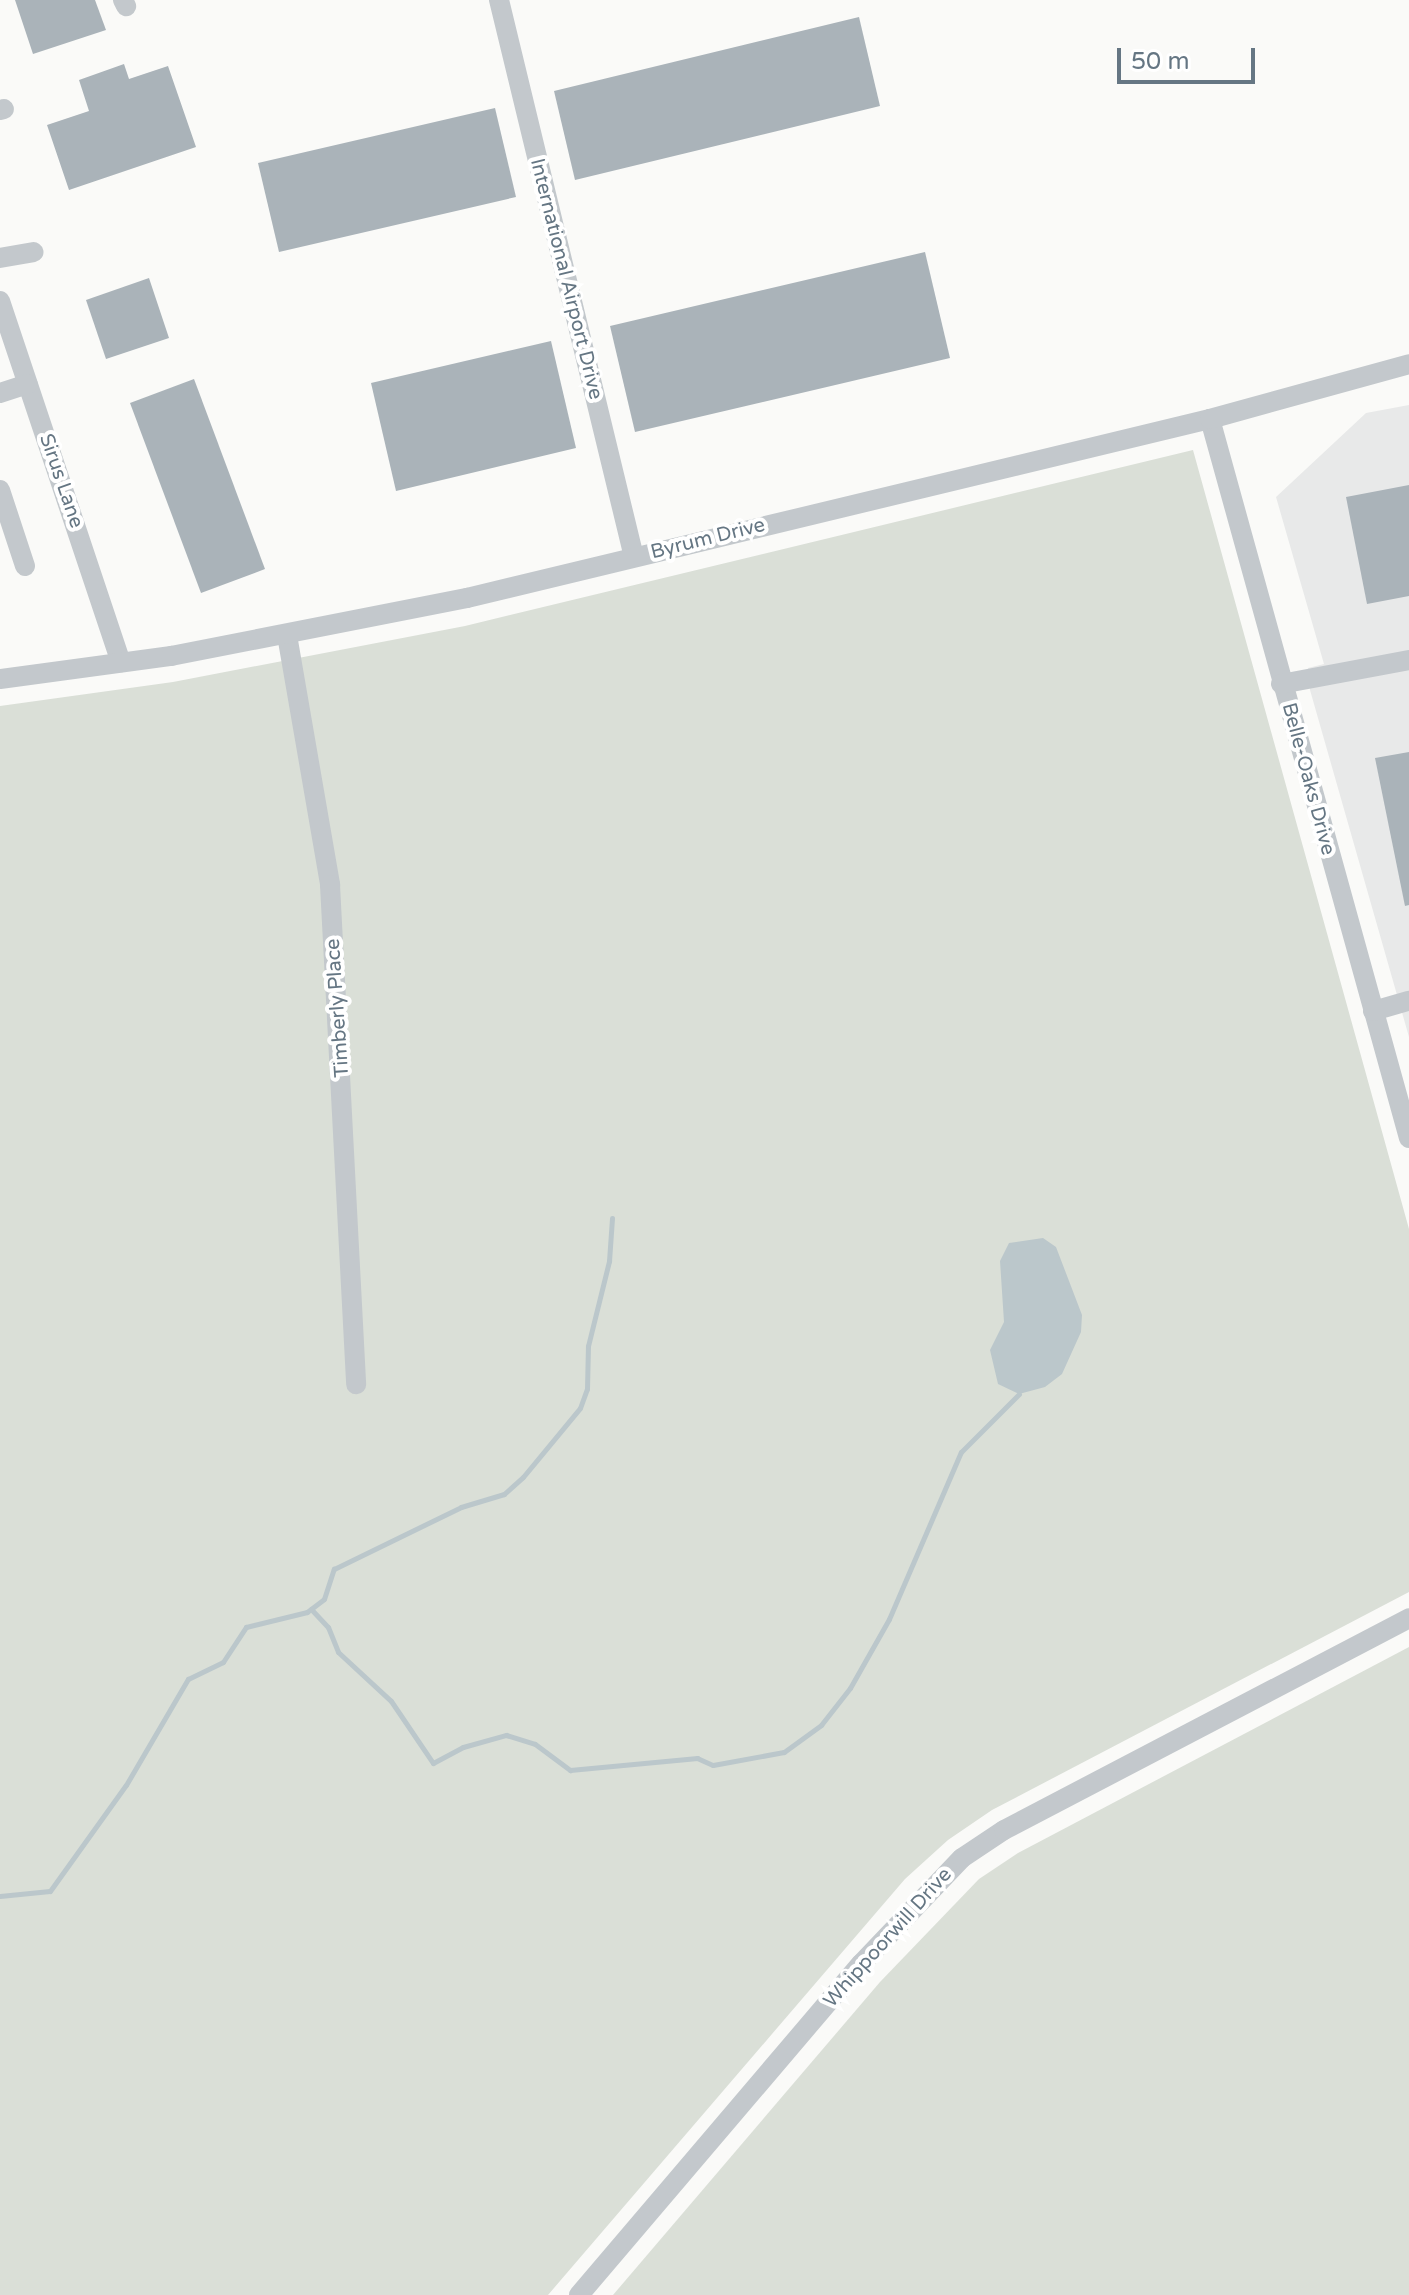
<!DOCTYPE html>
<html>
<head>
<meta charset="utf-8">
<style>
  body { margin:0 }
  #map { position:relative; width:1409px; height:2295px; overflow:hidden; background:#fafaf8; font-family:"Varela Round",sans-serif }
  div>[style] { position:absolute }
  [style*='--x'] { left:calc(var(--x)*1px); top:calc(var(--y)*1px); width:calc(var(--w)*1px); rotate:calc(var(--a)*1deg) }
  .built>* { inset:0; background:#e8e9e9 }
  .green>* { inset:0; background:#dadfd7 }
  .water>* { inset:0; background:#bbc7cb }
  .stream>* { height:5px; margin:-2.5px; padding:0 2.5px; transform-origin:2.5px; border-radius:2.5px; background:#bbc7cb }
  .building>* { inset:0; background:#aab3b9 }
  .minor>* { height:20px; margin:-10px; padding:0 10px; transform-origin:10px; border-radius:10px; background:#c3c8cc }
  span { translate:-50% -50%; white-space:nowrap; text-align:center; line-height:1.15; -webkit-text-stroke:8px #fff; paint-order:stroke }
  .street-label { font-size:20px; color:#657683 }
  .scale { position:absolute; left:1117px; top:48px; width:138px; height:36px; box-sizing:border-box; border:4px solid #657683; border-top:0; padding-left:10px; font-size:24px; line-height:28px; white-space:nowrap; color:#657683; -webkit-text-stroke:6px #fff; paint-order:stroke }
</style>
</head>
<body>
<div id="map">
  <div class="built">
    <div style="clip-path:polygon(1409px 405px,1409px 1037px,1310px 690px,1308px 668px,1324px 664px,1276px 497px,1366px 413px)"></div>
  </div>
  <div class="green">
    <div style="clip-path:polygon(1193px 450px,1409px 1229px,1409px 1592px,992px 1810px,948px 1840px,905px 1879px,548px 2295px,0 2295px,0 706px,173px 682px,465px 626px)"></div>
    <div style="clip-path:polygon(1409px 1647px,1409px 2295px,613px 2295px,880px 1982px,979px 1879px,1018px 1853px)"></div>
  </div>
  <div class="water">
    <div style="clip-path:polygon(1043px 1238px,1056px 1247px,1082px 1315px,1081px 1332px,1062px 1374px,1045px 1387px,1019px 1394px,998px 1384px,990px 1350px,1004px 1322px,1000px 1261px,1009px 1243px)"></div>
  </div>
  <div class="stream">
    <div style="--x:311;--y:1609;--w:25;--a:47"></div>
    <div style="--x:328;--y:1627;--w:27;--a:68"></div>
    <div style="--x:338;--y:1652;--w:72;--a:42.8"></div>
    <div style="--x:391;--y:1701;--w:75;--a:55.9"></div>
    <div style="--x:433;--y:1763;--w:34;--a:-28"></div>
    <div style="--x:463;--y:1747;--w:45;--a:-15.6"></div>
    <div style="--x:506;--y:1735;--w:30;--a:17"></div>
    <div style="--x:535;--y:1744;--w:44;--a:36.6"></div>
    <div style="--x:570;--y:1770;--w:128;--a:-5.4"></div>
    <div style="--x:697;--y:1758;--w:17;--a:24"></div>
    <div style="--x:713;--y:1765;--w:72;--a:-10.4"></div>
    <div style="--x:784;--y:1752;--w:46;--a:-36.1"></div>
    <div style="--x:821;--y:1725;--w:47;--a:-51.9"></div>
    <div style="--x:850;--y:1688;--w:79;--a:-60.5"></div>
    <div style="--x:889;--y:1619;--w:182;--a:-66.7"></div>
    <div style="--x:961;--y:1452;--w:82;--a:-45"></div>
    <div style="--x:0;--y:1896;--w:50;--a:-5.7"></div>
    <div style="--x:50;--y:1891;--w:130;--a:-54.4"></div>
    <div style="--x:126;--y:1785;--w:123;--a:-59.7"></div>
    <div style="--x:188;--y:1679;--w:39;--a:-26"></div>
    <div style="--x:223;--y:1662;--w:42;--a:-56.7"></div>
    <div style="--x:246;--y:1627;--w:63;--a:-13.8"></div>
    <div style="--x:307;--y:1612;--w:21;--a:-37"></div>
    <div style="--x:324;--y:1599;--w:32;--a:-72"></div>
    <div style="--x:334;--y:1569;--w:141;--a:-26"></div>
    <div style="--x:461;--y:1507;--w:45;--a:-16.8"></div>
    <div style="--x:504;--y:1494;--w:25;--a:-42"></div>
    <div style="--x:523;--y:1477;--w:89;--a:-50.4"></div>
    <div style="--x:580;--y:1408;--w:20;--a:-70"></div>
    <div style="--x:587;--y:1389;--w:43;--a:-88.7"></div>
    <div style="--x:588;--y:1346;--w:88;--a:-76.1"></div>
    <div style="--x:609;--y:1261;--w:43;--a:-86"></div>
  </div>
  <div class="building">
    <div style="clip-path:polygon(15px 0,95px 0,106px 30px,33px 54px)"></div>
    <div style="clip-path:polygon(859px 17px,880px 106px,575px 180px,554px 91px)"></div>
    <div style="clip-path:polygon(124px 64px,129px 79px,168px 66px,196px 147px,69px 190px,47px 125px,89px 111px,79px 80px)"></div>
    <div style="clip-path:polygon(495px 108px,516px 197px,279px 252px,258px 163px)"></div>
    <div style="clip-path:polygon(925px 252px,950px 358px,635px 432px,610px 326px)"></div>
    <div style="clip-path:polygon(149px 278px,169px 338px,106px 359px,86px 300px)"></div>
    <div style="clip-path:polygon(551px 341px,576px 448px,396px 491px,371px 383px)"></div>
    <div style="clip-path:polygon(194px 379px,265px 569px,201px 593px,130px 403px)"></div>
    <div style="clip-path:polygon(1409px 485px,1409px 596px,1367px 604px,1346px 497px)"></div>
    <div style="clip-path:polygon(1409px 752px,1409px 905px,1405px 906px,1375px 758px)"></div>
  </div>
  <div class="minor">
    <div style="--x:123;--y:0;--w:7;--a:63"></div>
    <div style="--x:499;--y:0;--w:573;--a:76.38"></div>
    <div style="--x:0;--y:110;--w:4;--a:-14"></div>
    <div style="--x:0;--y:258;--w:34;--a:-10"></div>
    <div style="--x:0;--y:301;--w:381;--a:71.5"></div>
    <div style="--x:0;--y:393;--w:29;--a:-18"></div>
    <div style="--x:1210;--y:419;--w:746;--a:74.53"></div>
    <div style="--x:0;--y:490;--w:80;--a:71.8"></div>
    <div style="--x:287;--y:635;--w:254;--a:80.2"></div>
    <div style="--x:330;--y:885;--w:500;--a:87"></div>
    <div style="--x:0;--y:679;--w:173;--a:-7.7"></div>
    <div style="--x:171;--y:656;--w:302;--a:-11.1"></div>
    <div style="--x:467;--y:598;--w:764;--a:-13.55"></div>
    <div style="--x:1210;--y:419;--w:206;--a:-15.4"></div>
    <div style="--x:1281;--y:684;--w:130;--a:-10.6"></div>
    <div style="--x:1373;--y:1011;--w:37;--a:-16"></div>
    <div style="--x:579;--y:2295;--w:435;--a:-49.6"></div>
    <div style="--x:861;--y:1964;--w:146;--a:-46.4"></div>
    <div style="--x:962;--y:1858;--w:50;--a:-33.7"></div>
    <div style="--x:1004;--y:1830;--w:457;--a:-27.6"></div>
  </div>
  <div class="street-label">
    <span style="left:566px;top:279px;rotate:76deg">International Airport Drive</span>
    <span style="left:61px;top:481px;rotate:71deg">Sirus Lane</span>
    <span style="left:708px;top:539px;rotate:-14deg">Byrum Drive</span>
    <span style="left:1308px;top:779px;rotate:75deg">Belle-Oaks Drive</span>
    <span style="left:338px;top:1008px;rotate:-94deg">Timberly Place</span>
    <span style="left:888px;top:1938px;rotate:-48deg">Whippoorwill Drive</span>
  </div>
  <div class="scale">50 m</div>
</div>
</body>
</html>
